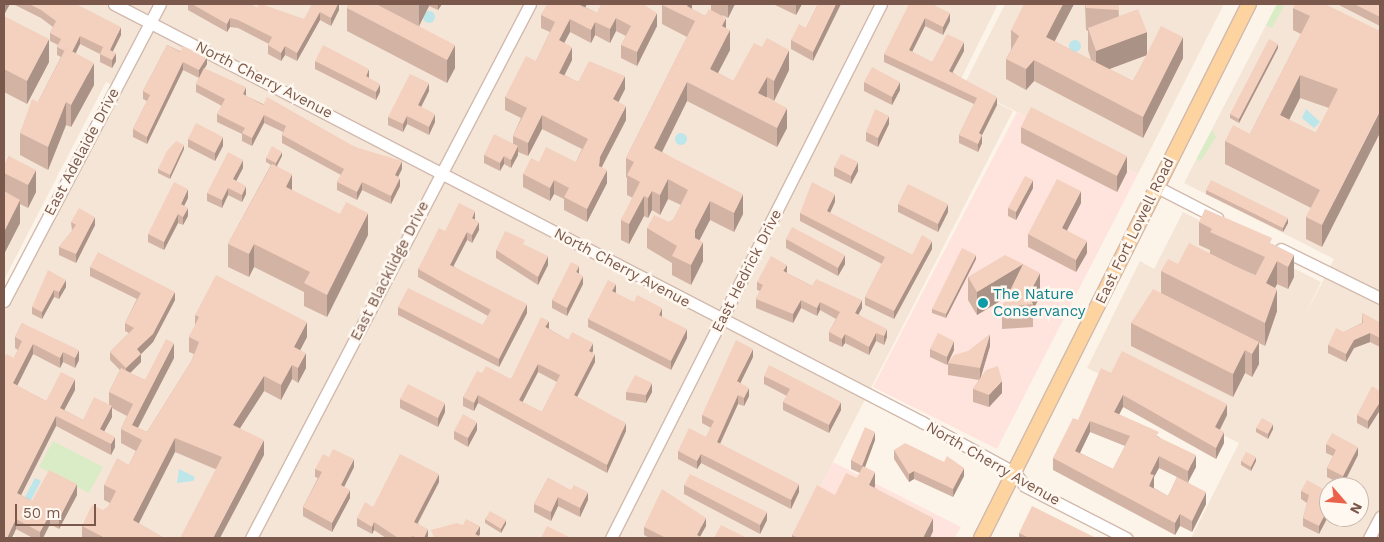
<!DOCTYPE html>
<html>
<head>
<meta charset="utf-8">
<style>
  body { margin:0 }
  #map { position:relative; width:1384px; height:542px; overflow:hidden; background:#fdf4e9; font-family:"Work Sans",sans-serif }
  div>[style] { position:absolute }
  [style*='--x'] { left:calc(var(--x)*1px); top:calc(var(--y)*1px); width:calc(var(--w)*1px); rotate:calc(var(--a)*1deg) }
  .residential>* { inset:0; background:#f5e5d7 }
  .commercial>* { inset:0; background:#fee4dd }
  .green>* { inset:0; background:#d9ecc6 }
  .water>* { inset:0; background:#bce6e9 }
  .round { border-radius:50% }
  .roads { filter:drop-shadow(1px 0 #d1baad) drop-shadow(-1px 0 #d1baad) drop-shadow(0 1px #d1baad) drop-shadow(0 -1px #d1baad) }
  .minor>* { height:11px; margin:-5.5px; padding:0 5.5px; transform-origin:5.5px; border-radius:5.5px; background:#fff }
  .major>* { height:14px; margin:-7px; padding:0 7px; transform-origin:7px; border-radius:7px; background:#fdd3a0 }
  .wall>* { inset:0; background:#d2b3a4 }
  .shaded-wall>* { inset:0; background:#ab9286 }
  .building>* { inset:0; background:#f4d0bf }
  .dots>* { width:14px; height:14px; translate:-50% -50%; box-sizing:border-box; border:2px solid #fff8f0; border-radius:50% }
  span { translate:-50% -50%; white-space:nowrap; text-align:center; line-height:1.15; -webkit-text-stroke:5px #fff8f0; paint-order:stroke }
  .street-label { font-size:15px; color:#7a584b }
  .culture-label { font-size:15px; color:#0d838f }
  .left { translate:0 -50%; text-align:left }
  .frame { position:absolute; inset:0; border:5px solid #7a584b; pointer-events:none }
  .north { position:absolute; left:1319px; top:477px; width:50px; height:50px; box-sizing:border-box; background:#fff8f0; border:1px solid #cab8ae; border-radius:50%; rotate:117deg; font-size:14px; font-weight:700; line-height:20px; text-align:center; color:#7a584b }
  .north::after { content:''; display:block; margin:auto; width:18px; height:22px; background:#eb614a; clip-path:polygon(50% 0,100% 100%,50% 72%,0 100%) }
  .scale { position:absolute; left:15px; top:504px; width:81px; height:22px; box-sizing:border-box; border:2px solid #7a584b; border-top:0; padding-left:6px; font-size:15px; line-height:18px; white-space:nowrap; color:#7a584b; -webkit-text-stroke:4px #fff8f0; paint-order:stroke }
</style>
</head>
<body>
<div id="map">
  <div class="residential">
    <div style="clip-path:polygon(4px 4px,998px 4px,959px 83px,1013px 111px,794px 538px,18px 538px,4px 531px,4px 302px,116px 87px,106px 82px,4px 280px)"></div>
    <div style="clip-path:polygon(1005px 4px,1224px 4px,1138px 174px,964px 85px)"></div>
    <div style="clip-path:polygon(evenodd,1277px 4px,1359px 4px,1380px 14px,1380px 538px,1191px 538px,1239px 443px,1087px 368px,1140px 261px,1154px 269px,1183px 212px,1321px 282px,1306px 314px,1334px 259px,1184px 183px,1277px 4px,1329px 487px,1359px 487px,1359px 517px,1329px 517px,1329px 487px)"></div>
  </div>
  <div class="commercial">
    <div style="clip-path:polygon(1017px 112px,1138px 174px,997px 449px,873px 387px)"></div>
    <div style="clip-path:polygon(833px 462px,961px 527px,955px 538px,793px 538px)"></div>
  </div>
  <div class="green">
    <div style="clip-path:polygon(1277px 4px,1284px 6px,1272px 28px,1266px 25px)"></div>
    <div style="clip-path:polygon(1212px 130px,1216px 137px,1200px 162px,1197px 158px)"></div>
    <div style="clip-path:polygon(53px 441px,103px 467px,89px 493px,39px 467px)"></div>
  </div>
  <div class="water">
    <div class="round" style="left:423px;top:11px;width:12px;height:12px"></div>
    <div class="round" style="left:1069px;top:40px;width:12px;height:12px"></div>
    <div style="clip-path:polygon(1306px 109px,1320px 122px,1314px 128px,1302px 118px)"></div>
    <div class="round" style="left:675px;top:133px;width:12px;height:12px"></div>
    <div style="clip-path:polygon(179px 469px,195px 477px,193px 481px,177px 483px)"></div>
    <div style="clip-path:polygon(35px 478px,41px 481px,30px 502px,24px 499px)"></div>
  </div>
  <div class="roads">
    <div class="minor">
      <div style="--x:114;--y:4;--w:910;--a:27.35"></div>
      <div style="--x:922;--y:422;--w:106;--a:28.7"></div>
      <div style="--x:1015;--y:473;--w:16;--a:52"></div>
      <div style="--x:1025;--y:486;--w:114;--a:27.2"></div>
      <div style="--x:1157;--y:187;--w:68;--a:27.3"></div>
      <div style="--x:1281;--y:249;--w:110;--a:26.3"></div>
      <div style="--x:4;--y:301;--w:335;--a:-62.3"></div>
      <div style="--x:251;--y:538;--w:602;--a:-62.41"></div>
      <div style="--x:611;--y:538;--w:598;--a:-63.18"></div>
      <div style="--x:1369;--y:538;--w:24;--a:-62"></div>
    </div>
    <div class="major">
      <div style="--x:981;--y:538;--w:597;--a:-63.35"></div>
    </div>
  </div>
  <div class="wall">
    <div style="clip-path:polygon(13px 4px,76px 4px,121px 35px,113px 51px,116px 61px,112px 68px,100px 62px,100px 54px,80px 44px,76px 53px,94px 85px,71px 127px,66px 125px,48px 170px,20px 155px,20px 133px,38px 102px,61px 57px,57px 55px,57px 47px,58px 45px,50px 41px,50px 33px,53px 27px,41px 18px)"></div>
    <div style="clip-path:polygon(188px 4px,249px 4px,257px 8px,304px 19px,339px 4px,339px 10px,331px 26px,320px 20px,297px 61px,285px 55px,281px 61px,268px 54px,268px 45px,269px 44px,238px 28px,230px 27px,227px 32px,188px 10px)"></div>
    <div style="clip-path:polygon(349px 4px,442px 4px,438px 10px,429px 6px,419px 26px,455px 68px,447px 83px,347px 31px,347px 8px)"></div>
    <div style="clip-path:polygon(548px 4px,587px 4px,585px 7px,597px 13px,657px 26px,637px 66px,621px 58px,621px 45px,626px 36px,616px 31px,610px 43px,595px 35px,591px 43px,570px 32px,564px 42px,572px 60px,564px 75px,578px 82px,625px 89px,618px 102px,626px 120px,602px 167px,607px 183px,587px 222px,564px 210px,564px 199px,554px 194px,550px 201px,523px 187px,523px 174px,539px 162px,576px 162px,582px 149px,542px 129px,528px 156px,518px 152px,518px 155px,511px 168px,504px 164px,500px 171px,484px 163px,484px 155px,513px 144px,513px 136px,521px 118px,505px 110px,505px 97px,536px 61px,550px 32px,541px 28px,541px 15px)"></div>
    <div style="clip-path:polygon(692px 4px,692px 9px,705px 16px,711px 10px,711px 4px,735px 4px,728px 18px,722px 15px,726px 28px,730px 50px,718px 73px,733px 81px,789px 70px,774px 101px,767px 97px,766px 97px,787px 128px,777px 147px,687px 101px,662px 152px,743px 214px,734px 232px,710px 220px,699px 240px,703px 261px,691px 285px,672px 275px,672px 263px,647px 248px,647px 228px,669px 222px,673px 220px,681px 205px,668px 199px,660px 215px,652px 210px,648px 218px,644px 216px,629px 244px,621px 240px,621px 220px,633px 198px,627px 195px,627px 178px,626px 177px,626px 158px,687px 37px,662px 24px,662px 5px)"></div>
    <div style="clip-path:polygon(773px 4px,802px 4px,796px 15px)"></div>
    <div style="clip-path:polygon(818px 4px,813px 61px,791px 49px,791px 40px,806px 28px)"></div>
    <div style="clip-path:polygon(evenodd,1074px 4px,1054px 41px,1091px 60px,1088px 50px,1088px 31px,1086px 30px,1085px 4px,1118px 4px,1119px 16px,1147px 55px,1183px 58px,1143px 138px,1034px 81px,1026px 90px,1006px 79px,1006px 59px,1011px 50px,1011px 30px,1074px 4px,1147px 55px,1133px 81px,1109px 69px,1147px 55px)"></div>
    <div style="clip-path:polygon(1337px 4px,1377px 4px,1380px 6px,1380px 26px)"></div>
    <div style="clip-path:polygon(934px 5px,950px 21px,943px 35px,925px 26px,912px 52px,932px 62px,964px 51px,952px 72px,997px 105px,982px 135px,982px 143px,978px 152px,959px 143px,959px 135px,974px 104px,884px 62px,884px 54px)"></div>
    <div style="clip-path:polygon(evenodd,1293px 8px,1380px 31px,1322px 247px,1306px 239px,1306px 217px,1311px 208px,1225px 164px,1225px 141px,1250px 134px,1301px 34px,1293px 30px,1293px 8px,1300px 98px,1329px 108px,1316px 133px,1289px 120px,1300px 98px)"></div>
    <div style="clip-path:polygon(4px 16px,49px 62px,27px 104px,4px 92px)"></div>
    <div style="clip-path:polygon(167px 45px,207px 64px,204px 69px,246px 95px,246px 96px,402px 169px,398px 177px,400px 186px,391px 204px,362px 190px,357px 200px,337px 190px,337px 182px,341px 175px,282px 143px,282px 135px,283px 132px,264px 123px,252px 146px,242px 141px,242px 134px,217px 122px,217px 114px,222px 106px,196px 92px,196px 84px,199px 78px,183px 70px,147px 144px,133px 137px,133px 129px,147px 101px,143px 99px,143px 91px)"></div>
    <div style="clip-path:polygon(1278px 48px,1239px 123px,1230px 118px,1230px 114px)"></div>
    <div style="clip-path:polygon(315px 61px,369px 77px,369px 78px,380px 92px,376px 100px,315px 69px)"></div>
    <div style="clip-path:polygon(864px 82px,900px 90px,892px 105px,864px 91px)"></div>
    <div style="clip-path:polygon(429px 91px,421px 107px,435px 122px,429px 135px,407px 124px,403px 132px,388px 125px,388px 117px)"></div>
    <div style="clip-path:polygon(889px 124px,878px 147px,866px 141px,866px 132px)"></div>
    <div style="clip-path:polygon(1021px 127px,1127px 172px,1117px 192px,1021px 143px)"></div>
    <div style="clip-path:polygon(188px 139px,223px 146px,215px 161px,188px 147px)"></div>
    <div style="clip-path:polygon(184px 149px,170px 179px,158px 173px,158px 169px)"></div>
    <div style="clip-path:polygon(9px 156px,36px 192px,28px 208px,20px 204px,20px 223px,4px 254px,4px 166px)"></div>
    <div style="clip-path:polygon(282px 156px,277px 166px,292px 190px,368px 235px,327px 317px,304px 306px,304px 292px,254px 267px,249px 277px,228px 267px,228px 244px,271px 165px,266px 162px,266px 158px)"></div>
    <div style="clip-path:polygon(834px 167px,858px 171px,851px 184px,834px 176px)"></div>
    <div style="clip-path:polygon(243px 168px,236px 181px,246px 194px,242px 202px,228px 195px,222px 208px,207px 201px,207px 193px)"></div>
    <div style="clip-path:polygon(1033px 188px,1016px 220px,1008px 216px,1008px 208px)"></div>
    <div style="clip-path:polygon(1206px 190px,1288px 223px,1283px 232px,1206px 194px)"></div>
    <div style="clip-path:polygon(188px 198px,184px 206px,188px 216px,183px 225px,178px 223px,164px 250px,148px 242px,148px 234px)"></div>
    <div style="clip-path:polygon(835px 202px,830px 213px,912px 255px,932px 249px,894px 319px,865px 305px,865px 297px,882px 264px,800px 221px,800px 213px)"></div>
    <div style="clip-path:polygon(1081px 203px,1067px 230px,1087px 253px,1076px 272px,1028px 247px,1028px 234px)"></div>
    <div style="clip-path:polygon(898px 204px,948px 212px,938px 232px,898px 212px)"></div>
    <div style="clip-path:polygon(475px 220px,479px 230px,472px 243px,467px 240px,453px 266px,527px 313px,499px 367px,398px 315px,398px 307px,483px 325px,488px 316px,418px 277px,418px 269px,445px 231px)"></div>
    <div style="clip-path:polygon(71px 222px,95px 225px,76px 263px,59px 255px,59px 247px,72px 231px)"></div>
    <div style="clip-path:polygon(evenodd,1199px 222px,1272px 244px,1294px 255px,1294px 277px,1288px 289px,1277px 284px,1275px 288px,1277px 311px,1265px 346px,1259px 343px,1259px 364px,1252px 377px,1245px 373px,1233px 397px,1131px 346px,1131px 323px,1161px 293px,1161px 271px,1178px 264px,1210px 253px,1210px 250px,1199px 245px,1199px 222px,1232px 265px,1255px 275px,1255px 276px,1232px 265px)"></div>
    <div style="clip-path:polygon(786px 239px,845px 264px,838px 276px,786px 248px)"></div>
    <div style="clip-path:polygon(496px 250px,548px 265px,538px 285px,496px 258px)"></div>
    <div style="clip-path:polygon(976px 259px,946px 318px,932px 313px,932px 309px)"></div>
    <div style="clip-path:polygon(90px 267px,175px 300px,153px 342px,141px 354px,141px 362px,130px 373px,145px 380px,174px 358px,138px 428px,147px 432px,192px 360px,194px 354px,189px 352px,189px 337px,195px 326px,195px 315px,307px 337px,300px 350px,306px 368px,298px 383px,292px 379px,281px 400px,264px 391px,240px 428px,264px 455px,215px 469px,175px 452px,138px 523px,164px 538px,82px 538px,82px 526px,108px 507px,110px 503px,104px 500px,104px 485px,129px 465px,136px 451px,121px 443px,121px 429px,127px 416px,112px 408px,112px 417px,104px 431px,115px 447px,111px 455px,56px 426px,21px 495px,32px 501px,77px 495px,59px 529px,50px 524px,43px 538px,33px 538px,16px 529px,4px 538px,4px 358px,14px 358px,18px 350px,15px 348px,15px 337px,22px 323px,79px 360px,75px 368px,63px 362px,60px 368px,33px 354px,17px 386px,46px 401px,75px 390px,64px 410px,83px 420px,109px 405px,109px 392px,120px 370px,110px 360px,110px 352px,129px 333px,125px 331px,125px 323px,137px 299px,90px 276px)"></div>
    <div style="clip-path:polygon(787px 273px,812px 286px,862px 308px,858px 314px,887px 337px,884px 345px,876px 341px,869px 355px,845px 343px,842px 347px,829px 341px,829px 332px,836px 319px,820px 310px,817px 316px,801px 308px,793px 323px,756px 308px,756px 299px,760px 291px,757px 290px,757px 282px)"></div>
    <div style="clip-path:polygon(579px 274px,583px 284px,567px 316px,552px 308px,552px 300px)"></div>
    <div style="clip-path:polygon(968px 277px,1040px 296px,1033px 310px,1033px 327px,1002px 329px,1002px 307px,1007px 297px,977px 315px,968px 300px)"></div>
    <div style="clip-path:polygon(66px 280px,66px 287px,59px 299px,54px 297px,42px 319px,32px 314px,32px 307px)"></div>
    <div style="clip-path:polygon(616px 292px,615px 293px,662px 317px,687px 338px,671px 370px,588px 327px,588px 319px)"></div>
    <div style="clip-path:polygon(1362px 313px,1380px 323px,1380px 347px,1370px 342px,1354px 348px,1346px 362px,1328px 353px,1328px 345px,1344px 332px,1362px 323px)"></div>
    <div style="clip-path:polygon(evenodd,549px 329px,568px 340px,593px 351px,592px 352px,595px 362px,577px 397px,626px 431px,607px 473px,478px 403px,474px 411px,463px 406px,463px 397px,482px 373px,511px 379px,549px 329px,538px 372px,557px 382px,542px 412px,522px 402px,538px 372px)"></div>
    <div style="clip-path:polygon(990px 346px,980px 379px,1002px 393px,989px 407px,973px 402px,973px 389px,979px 380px,948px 375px,948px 363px,947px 365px,930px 357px,930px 349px,954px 350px,948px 363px)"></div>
    <div style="clip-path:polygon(753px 357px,740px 383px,749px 396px,744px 406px,738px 404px,720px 444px,799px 492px,791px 509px,701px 463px,697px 469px,678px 459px,678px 451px,706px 437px,711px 428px,702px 423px,702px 415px)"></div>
    <div style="clip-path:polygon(evenodd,1111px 373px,1227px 415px,1220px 430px,1224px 443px,1216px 459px,1123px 407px,1119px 415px,1159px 437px,1196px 467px,1188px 482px,1206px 504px,1192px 532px,1180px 526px,1175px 535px,1053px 470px,1053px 458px,1111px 373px,1090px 432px,1125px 446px,1113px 469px,1080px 453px,1090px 432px,1111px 373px,1159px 468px,1177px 477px,1168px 496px,1154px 488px,1154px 477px,1159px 468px)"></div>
    <div style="clip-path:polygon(764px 376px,841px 410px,829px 433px,783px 410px,783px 402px,787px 396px,764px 384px)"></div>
    <div style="clip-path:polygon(1380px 391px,1380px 410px,1368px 429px,1357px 423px,1357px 415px)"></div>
    <div style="clip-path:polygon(626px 392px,652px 392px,646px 403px,626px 400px)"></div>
    <div style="clip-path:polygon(400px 399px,445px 412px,438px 427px,400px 408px)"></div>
    <div style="clip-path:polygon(1256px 428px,1273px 429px,1268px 439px,1256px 432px)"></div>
    <div style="clip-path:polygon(477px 430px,468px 447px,454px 439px,454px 431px)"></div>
    <div style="clip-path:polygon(875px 440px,865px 467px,875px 486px,874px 487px,933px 531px,930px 538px,792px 538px,792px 535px,835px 495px,857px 478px,860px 473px,851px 469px,851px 460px)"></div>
    <div style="clip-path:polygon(1326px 444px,1358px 455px,1343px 485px,1327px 477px,1327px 468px,1333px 456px,1326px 453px)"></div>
    <div style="clip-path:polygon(894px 450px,944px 462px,964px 476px,953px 497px,914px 479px,909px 482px,894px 459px)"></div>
    <div style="clip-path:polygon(1241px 461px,1256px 461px,1251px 471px,1241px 465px)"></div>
    <div style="clip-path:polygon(354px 467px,344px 487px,350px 498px,332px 532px,303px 516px,303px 507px,318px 478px,315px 477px,315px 469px)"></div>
    <div style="clip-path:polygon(548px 478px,588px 500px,580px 517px,558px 506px,551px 521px,534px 512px,534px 504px)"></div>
    <div style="clip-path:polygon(439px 482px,418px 523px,428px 536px,427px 538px,386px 538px,374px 530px,372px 534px,357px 526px,357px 518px,373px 507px)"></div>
    <div style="clip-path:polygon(684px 485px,767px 520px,760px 534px,684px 494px)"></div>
    <div style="clip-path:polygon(1301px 491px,1329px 492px,1319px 534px,1303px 526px,1303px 518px,1307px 503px,1301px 499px)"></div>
    <div style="clip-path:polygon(485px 519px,506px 524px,501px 533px,485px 523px)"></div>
    <div style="clip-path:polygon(706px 526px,700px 537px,703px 538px,650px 538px,644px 535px,644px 527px)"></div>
    <div style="clip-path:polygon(1019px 533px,1096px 538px,1019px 538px)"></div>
  </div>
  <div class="shaded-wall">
    <div style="clip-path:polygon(5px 4px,10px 4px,4px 15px,4px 7px)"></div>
    <div style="clip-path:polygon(338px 4px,339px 4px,339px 10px,331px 26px,331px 18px)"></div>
    <div style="clip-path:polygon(419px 4px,429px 4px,429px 6px,419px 26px)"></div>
    <div style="clip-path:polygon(438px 4px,442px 4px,438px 10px)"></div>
    <div style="clip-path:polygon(580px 4px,587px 4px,580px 18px)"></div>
    <div style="clip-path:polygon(688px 4px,692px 4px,692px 17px,687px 6px)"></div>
    <div style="clip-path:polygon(728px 4px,735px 4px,728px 18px)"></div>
    <div style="clip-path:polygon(796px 4px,802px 4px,796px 15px)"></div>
    <div style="clip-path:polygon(836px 4px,841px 4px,813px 61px,813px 52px)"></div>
    <div style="clip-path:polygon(1063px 4px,1074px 4px,1046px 58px,1046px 37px)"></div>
    <div style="clip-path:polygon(320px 12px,320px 20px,297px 61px,297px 53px)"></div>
    <div style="clip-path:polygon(657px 13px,657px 26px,637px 66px,637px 52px)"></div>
    <div style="clip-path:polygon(950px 13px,950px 21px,943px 35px,943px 27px)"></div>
    <div style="clip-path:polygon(230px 18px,230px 27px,227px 32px,227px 24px)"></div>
    <div style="clip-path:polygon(616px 18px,616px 31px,610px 43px,610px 29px)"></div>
    <div style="clip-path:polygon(726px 18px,726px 37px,730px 30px,730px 50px,710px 88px,710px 69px,722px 26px)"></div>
    <div style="clip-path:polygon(925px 18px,925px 26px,909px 58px,909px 50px)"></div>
    <div style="clip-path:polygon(570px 19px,570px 32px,559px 53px,559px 40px)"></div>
    <div style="clip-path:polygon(595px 22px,595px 35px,591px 43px,591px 30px)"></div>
    <div style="clip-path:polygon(121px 27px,121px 35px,110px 57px,110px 50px)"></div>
    <div style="clip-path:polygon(1147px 32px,1147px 55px,1096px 74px,1096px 51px)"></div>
    <div style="clip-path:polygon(80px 36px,80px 44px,71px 62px,71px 54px)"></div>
    <div style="clip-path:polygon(1183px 37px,1183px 58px,1143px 138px,1143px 117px)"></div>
    <div style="clip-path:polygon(49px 39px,49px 62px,27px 104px,27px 81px)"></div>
    <div style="clip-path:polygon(964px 42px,964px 51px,949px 79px,949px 71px)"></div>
    <div style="clip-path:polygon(1278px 44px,1278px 48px,1239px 123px,1239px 119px)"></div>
    <div style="clip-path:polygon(455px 45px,455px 68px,447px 83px,447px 60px)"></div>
    <div style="clip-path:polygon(285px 46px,285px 55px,281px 61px,281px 53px)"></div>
    <div style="clip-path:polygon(572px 47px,572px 60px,559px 86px,559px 73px)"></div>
    <div style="clip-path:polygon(789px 50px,789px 70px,774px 101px,774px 81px)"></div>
    <div style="clip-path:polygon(116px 53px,116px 61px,112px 68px,112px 60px)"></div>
    <div style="clip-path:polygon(207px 57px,207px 64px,199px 78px,199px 70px)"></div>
    <div style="clip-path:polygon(1034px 60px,1034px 81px,1026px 90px,1026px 69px)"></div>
    <div style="clip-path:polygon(183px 62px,183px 70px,147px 144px,147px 137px)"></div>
    <div style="clip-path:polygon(94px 63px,94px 85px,71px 127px,71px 105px)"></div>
    <div style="clip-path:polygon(369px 69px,369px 77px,366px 85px,366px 76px)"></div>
    <div style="clip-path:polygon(1300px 75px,1300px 98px,1280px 138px,1280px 115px)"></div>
    <div style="clip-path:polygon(625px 76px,625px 89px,613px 113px,613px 99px)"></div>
    <div style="clip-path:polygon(767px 77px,767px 97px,758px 113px,758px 93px)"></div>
    <div style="clip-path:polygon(687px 82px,687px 101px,654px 168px,654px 148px)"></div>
    <div style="clip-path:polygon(900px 82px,900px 90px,892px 105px,892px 97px)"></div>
    <div style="clip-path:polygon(429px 83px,429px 91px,418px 113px,418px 105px)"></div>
    <div style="clip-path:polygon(380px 84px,380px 92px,376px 100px,376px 92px)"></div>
    <div style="clip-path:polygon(246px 87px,246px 95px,243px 102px,243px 94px)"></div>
    <div style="clip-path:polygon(997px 97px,997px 105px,979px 141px,979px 133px)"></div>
    <div style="clip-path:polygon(66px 102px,66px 125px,48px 170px,48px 147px)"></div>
    <div style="clip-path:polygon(626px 106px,626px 120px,600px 170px,599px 166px,600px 157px)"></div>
    <div style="clip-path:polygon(787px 108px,787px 128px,777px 147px,777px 128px)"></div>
    <div style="clip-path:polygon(1380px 111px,1380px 133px,1322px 247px,1322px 225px)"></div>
    <div style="clip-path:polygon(435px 114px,435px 122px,429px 135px,429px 127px)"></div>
    <div style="clip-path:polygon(264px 115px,264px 123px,252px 146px,252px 138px)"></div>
    <div style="clip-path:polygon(542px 115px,542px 129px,528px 156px,528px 143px)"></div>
    <div style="clip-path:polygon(407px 116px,407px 124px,403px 132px,403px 124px)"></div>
    <div style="clip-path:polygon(889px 116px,889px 124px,878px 147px,878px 138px)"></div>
    <div style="clip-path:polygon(982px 135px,982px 143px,978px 152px,978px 144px)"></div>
    <div style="clip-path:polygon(223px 137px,223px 146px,215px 161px,215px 153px)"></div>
    <div style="clip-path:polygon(184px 145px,184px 149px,170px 179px,170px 175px)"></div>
    <div style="clip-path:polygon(518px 146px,518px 155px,511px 168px,511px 160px)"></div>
    <div style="clip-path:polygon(282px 152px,282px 156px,276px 167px,276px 163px)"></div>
    <div style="clip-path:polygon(504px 156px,504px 164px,500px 171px,500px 163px)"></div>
    <div style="clip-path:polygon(1127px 156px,1127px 172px,1117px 192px,1117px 176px)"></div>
    <div style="clip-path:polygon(243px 160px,243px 168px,233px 187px,233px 179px)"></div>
    <div style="clip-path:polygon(402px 161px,402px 169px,395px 183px,395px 175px)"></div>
    <div style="clip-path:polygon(858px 162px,858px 171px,851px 184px,851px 176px)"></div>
    <div style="clip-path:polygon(36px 170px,36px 192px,28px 208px,28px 185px)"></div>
    <div style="clip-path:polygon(607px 170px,607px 183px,587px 222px,587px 209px)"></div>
    <div style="clip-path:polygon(292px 174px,292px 197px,286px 187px)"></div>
    <div style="clip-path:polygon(400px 178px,400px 186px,391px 204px,391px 196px)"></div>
    <div style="clip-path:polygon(668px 179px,668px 199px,660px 215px,660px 195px)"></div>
    <div style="clip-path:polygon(554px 180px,554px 194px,550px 201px,550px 188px)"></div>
    <div style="clip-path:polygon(1033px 180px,1033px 188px,1016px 220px,1016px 212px)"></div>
    <div style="clip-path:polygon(362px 182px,362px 190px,357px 200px,357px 192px)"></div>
    <div style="clip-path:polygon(246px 186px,246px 194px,242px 202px,242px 195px)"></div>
    <div style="clip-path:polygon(228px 188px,228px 195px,222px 208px,222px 200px)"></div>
    <div style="clip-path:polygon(188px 189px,188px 198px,181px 212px,181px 204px)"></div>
    <div style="clip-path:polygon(652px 191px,652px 210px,648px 218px,648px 198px)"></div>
    <div style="clip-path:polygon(1081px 191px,1081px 203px,1062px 240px,1062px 228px)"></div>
    <div style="clip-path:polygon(743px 194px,743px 214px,734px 232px,734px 213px)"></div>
    <div style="clip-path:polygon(835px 194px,835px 202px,827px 219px,827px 211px)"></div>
    <div style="clip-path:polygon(644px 196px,644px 216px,629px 244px,629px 224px)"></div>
    <div style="clip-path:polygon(20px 200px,20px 223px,4px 254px,4px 232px)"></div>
    <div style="clip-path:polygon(710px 201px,710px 220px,695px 249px,695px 230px)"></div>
    <div style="clip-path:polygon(948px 204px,948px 212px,938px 232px,938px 224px)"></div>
    <div style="clip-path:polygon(188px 208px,188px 216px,183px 225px,183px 217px)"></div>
    <div style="clip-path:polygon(475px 211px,475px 219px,472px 226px,472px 218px)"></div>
    <div style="clip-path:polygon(368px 213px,368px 235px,327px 317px,327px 295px)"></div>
    <div style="clip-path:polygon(178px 214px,178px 223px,164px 250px,164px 242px)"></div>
    <div style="clip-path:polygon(95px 217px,95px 225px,76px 263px,76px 254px)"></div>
    <div style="clip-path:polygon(1288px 218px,1288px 223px,1283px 232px,1283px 228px)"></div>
    <div style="clip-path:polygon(479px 222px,479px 230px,472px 243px,472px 235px)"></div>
    <div style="clip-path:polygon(467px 232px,467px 240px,450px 273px,450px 265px)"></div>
    <div style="clip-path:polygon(932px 241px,932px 249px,894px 319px,894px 311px)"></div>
    <div style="clip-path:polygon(1087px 241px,1087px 253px,1076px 272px,1076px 260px)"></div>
    <div style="clip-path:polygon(703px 242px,703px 261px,691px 285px,691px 265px)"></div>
    <div style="clip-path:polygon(254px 244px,254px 267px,249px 277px,249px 254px)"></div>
    <div style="clip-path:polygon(845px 255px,845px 264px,838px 276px,838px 268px)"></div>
    <div style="clip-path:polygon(976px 255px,976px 259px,946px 318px,946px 314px)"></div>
    <div style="clip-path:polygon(1294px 255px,1294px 277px,1288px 289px,1288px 267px)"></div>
    <div style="clip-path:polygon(548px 256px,548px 265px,538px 285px,538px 277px)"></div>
    <div style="clip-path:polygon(1277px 261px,1277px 284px,1266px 306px,1266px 283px)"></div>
    <div style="clip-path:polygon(1023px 264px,1023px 287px,977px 315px,977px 292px)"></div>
    <div style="clip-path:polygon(787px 265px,787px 273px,783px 271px)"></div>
    <div style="clip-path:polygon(579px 266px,579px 274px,576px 272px)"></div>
    <div style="clip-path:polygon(1040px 273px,1040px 296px,1033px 310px,1033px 304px,1028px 296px)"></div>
    <div style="clip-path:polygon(583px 276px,583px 284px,567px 316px,567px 308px)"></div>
    <div style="clip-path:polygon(66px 280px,66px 287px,59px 299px,59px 292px)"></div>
    <div style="clip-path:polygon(616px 284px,616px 292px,612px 300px,612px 291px)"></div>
    <div style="clip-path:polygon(1277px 289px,1277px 311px,1265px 346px,1265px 323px)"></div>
    <div style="clip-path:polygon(54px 290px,54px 297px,42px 319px,42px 312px)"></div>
    <div style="clip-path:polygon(175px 292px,175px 300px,153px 342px,141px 354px,141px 362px,126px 377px,126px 368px,137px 349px)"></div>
    <div style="clip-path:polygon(801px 300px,801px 308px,793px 323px,793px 314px)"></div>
    <div style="clip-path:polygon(862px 300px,862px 308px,855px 321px,855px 313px)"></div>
    <div style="clip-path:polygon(820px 302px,820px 310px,817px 316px,817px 308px)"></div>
    <div style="clip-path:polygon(527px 304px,527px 313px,499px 367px,499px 359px)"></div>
    <div style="clip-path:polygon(662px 308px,662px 317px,659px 324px,659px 315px)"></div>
    <div style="clip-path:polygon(549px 321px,549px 329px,545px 327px)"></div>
    <div style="clip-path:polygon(307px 322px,307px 337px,294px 362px,294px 347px)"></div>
    <div style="clip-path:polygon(687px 329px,687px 338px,671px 370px,671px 361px)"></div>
    <div style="clip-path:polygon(887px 329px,887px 337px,884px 345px,884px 336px)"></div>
    <div style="clip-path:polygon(876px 333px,876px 341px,869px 355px,869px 347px)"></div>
    <div style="clip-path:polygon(1370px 333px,1370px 342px,1354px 348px,1346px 362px,1346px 354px,1354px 340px)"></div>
    <div style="clip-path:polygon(845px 334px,845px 343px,842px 347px,842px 339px)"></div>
    <div style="clip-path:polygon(990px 334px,990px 346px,980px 380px,980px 368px)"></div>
    <div style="clip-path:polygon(954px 341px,954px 350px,947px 365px,947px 357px)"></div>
    <div style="clip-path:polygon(1259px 342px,1259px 364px,1252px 377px,1252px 354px)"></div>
    <div style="clip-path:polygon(174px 343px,174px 358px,134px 435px,132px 425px)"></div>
    <div style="clip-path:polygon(593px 343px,593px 351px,589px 359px,589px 351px)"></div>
    <div style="clip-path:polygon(33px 344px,33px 354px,13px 394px,13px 383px)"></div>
    <div style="clip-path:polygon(753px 349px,753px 357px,737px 390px,737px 381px)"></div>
    <div style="clip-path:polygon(79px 350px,79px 360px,75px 368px,75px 358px)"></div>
    <div style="clip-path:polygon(1245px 350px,1245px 373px,1233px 397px,1233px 374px)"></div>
    <div style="clip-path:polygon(63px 352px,63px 362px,60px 368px,60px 358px)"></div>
    <div style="clip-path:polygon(306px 353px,306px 368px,298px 383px,298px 368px)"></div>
    <div style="clip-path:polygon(595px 354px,595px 362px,574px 403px,574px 395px)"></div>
    <div style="clip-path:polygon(538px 364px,538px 372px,519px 409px,519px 400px)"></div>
    <div style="clip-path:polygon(292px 365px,292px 379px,281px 400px,281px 385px)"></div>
    <div style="clip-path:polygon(264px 376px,264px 391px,233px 439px,233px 425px)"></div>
    <div style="clip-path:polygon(75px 379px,75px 390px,60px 418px,60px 408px)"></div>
    <div style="clip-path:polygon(1002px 381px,1002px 393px,989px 407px,989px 395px)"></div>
    <div style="clip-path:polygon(652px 383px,652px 392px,646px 403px,646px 395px)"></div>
    <div style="clip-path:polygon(749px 388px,749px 396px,744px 406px,744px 398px)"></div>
    <div style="clip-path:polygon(478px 395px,478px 403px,474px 411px,474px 403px)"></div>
    <div style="clip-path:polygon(738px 395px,738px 404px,717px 450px,717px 442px)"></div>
    <div style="clip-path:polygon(1123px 395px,1123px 407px,1114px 424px,1114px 412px)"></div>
    <div style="clip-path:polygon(841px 402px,841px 410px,829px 433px,829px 425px)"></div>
    <div style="clip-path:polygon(1380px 402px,1380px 410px,1368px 429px,1368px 421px)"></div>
    <div style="clip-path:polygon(445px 403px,445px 412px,438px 427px,438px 418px)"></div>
    <div style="clip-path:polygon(1227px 404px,1227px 415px,1215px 439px,1215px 427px)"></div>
    <div style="clip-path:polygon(112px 406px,112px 417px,100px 439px,100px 429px)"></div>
    <div style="clip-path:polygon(56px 416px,56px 426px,17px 503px,17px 493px)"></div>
    <div style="clip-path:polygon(1090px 421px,1090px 432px,1075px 463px,1075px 451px)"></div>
    <div style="clip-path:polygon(477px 422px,477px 430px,468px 447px,468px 438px)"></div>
    <div style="clip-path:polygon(626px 423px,626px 431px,607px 473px,607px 465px)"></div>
    <div style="clip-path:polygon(1273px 424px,1273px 429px,1268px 439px,1268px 434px)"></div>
    <div style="clip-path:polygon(875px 432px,875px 440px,862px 475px,862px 466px)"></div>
    <div style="clip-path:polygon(1224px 432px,1224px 443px,1216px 459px,1216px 448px)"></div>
    <div style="clip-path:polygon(115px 437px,115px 447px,111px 455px,111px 444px)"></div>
    <div style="clip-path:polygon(175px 438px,175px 452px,133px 535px,133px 520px)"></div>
    <div style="clip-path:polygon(264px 440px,264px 455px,220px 538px,213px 538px)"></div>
    <div style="clip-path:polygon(1358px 447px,1358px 455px,1343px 485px,1343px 476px)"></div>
    <div style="clip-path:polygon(701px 454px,701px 463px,697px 469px,697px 461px)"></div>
    <div style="clip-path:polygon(1196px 455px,1196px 467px,1188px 482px,1188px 471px)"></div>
    <div style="clip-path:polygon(1159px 456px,1159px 468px,1154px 477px,1154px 487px,1149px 498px,1150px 474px)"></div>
    <div style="clip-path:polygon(1256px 457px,1256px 461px,1251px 471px,1251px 467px)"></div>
    <div style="clip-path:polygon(354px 459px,354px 467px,341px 493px,341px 485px)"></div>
    <div style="clip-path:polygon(964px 468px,964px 476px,953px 497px,953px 489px)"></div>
    <div style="clip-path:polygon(914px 471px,914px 479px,909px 482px,909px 474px)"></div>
    <div style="clip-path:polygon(875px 472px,875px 486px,869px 498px,869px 485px)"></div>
    <div style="clip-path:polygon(439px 474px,439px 482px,414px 530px,414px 522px)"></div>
    <div style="clip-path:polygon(77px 484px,77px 495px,59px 529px,59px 519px)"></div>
    <div style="clip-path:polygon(799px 484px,799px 492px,791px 509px,791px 500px)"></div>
    <div style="clip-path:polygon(350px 490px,350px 498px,332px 532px,332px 523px)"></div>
    <div style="clip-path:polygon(588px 492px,588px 500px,580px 517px,580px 508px)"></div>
    <div style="clip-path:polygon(1206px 492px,1206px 504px,1192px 532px,1192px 521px)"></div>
    <div style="clip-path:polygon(558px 497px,558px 506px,551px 521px,551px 512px)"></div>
    <div style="clip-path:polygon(1329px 506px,1329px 515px,1319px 534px,1319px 526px)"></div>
    <div style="clip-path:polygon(767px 512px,767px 520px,760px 534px,760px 525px)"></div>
    <div style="clip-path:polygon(50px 514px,50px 524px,43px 538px,40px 538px,40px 532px)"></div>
    <div style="clip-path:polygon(1180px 514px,1180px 526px,1175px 535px,1175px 523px)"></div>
    <div style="clip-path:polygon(706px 518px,706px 526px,699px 538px,697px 535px)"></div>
    <div style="clip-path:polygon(933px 518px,933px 531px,930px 538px,923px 538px)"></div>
    <div style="clip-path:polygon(16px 519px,16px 529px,12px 538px,7px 538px)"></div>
    <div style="clip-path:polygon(506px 520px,506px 524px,501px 533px,501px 529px)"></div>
    <div style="clip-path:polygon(374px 522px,374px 530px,372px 534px,372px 527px)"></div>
    <div style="clip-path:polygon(480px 526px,480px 534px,478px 538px,475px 534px)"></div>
    <div style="clip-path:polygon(428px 529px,428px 536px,427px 538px,424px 538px)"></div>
  </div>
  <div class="building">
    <div style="clip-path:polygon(29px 4px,76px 4px,121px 27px,110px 50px,116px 53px,112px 60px,100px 54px,103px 47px,80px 36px,72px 52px,66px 48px,65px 51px,57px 47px,61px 39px,50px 33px,56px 21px,41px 10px)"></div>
    <div style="clip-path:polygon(192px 4px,249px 4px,257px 8px,259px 4px,261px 4px,304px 19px,312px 4px,338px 4px,331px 18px,320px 12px,297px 53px,285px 46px,281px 53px,268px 45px,272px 37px,238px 20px,230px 18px,227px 24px)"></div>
    <div style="clip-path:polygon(349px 4px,376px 4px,455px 45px,447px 60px,347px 8px)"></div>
    <div style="clip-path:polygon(548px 4px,580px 4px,580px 5px,597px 13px,601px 4px,643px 4px,657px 13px,637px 52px,621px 45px,631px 26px,616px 18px,610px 29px,595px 22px,591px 30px,570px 19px,559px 40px,572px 47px,559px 73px,578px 82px,589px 61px,625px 76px,613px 99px,626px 106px,600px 157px,599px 166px,607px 170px,587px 209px,564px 197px,569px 188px,554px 180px,550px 188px,523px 174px,531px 158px,539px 162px,546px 147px,576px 162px,588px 139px,542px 115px,528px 143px,513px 136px,527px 108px,505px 97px,526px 56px,536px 61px,555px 22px,541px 15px)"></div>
    <div style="clip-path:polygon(663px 4px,688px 4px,687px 6px,705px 16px,709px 9px,726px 18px,722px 26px,730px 30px,710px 69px,733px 81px,754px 43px,762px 47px,767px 38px,789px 50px,774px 81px,767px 77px,758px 93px,787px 108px,777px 128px,687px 82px,654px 148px,743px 194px,734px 213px,710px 201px,695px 230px,695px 238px,703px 242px,691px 265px,672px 256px,677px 246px,647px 228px,654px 215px,669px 222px,673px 220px,688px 190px,668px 179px,660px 195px,652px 191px,648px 198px,644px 196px,629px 224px,621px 220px,640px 182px,627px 175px,634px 162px,626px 158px,695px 21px,662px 5px)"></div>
    <div style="clip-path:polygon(818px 4px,836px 4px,813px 52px,791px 40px,799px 24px,806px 28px)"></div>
    <div style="clip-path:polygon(909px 4px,932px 4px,950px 13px,943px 27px,925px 18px,909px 50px,932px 62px,947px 34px,964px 42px,949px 71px,997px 97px,979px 133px,982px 135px,978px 144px,959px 135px,977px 98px,884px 54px)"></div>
    <div style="clip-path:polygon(1024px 4px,1063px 4px,1046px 37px,1133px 81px,1161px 26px,1183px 37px,1143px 117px,1034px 60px,1026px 69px,1006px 59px,1019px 36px,1011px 30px)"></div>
    <div style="clip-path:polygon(1085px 4px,1118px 4px,1119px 10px,1086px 8px)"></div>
    <div style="clip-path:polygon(evenodd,1295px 4px,1325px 4px,1380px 31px,1380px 111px,1322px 225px,1306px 217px,1320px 190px,1225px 141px,1233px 125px,1250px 134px,1310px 16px,1293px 8px,1295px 4px,1300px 75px,1338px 89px,1316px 133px,1280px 115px,1300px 75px)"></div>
    <div style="clip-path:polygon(1354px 4px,1377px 4px,1380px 6px,1380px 17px)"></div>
    <div style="clip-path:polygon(1138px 9px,1147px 32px,1096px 51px,1088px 28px)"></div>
    <div style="clip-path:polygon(4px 16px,49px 39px,27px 81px,4px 69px)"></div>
    <div style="clip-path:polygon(1269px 39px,1278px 44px,1239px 119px,1230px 114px)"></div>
    <div style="clip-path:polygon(167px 45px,180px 52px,183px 46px,207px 57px,199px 70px,183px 62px,147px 137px,133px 129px,150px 95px,143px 91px)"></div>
    <div style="clip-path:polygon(323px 45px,369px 69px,366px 76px,380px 84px,376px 92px,315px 61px)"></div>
    <div style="clip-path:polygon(66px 48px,94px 63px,71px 105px,66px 102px,48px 147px,20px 133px,32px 99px,38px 102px)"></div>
    <div style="clip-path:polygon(872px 67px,900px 82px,892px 97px,864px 82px)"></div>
    <div style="clip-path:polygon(204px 68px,246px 87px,243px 94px,263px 105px,267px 97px,355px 147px,402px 161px,395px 175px,400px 178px,391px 196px,362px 182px,357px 192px,337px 182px,344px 169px,282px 135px,286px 126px,264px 115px,252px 138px,242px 133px,245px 128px,217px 114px,225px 99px,196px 84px)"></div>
    <div style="clip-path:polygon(410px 74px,429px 83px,418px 105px,435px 114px,429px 127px,407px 116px,403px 124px,388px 117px)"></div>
    <div style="clip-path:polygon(1031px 107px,1127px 156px,1117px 176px,1021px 127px)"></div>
    <div style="clip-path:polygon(875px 109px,889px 116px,878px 138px,866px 132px)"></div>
    <div style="clip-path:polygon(196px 123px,223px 137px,215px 153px,188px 139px)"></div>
    <div style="clip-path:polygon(494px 134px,518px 146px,511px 160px,504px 156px,500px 163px,484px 155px)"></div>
    <div style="clip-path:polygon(176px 141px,184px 145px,170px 175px,158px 169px,167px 151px)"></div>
    <div style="clip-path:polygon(272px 146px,282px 152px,276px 163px,266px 158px)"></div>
    <div style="clip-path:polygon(228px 152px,243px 160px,233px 179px,246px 186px,242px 195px,228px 188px,222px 200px,207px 193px)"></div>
    <div style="clip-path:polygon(841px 154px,858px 162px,851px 176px,834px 167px)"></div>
    <div style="clip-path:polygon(9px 156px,36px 170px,28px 185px,4px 173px,4px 166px)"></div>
    <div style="clip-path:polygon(272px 164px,292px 174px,286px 187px,340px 214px,346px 202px,368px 213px,327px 295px,304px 283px,310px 272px,254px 244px,249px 254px,228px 244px)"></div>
    <div style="clip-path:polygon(1025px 176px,1033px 180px,1016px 212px,1008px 208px)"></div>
    <div style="clip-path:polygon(1057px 179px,1081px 191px,1062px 228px,1087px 241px,1076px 260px,1028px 234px)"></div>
    <div style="clip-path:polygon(1211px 180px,1288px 218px,1283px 228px,1206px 190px)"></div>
    <div style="clip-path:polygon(174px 182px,188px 189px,181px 204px,188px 208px,183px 217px,178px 214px,164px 242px,148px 234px)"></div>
    <div style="clip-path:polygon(812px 182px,835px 194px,827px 211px,912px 255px,922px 235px,932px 241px,894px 311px,865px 297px,885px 257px,800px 213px)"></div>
    <div style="clip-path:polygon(908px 184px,948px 204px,938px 224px,898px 204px)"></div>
    <div style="clip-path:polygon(4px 191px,20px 200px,4px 232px)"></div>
    <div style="clip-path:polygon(459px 203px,475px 211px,472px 218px,479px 222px,472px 235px,467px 232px,450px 265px,527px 304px,499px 359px,398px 307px,408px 288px,483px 325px,491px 310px,418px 269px,439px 228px,445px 231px)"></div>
    <div style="clip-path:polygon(79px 208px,95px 217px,76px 254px,59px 247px,76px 225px,71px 222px)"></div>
    <div style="clip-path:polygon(1205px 209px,1272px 238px,1270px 243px,1294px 255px,1288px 267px,1277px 261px,1266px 283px,1277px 289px,1265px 323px,1161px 271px,1168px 259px,1178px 264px,1189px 243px,1255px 276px,1265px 257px,1210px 232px,1212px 229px,1199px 222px)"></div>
    <div style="clip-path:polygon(792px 227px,845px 255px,838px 268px,786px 239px)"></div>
    <div style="clip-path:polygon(505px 231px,525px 240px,523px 244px,548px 256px,538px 277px,496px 250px)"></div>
    <div style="clip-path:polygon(962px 248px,976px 255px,946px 314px,932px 309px)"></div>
    <div style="clip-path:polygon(98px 252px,175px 292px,153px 334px,137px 349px,141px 354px,126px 368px,110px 352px,134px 328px,125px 323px,141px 293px,90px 267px)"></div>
    <div style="clip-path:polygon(1005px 255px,1023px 264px,977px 292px,968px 277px)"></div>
    <div style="clip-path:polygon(771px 256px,787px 265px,783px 271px,812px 286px,816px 279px,862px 300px,855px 313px,887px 329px,884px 336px,876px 333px,869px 347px,845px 334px,842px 339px,829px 332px,840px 312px,820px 302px,817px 308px,801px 300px,793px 314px,756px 299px,763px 285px,757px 282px)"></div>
    <div style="clip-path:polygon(571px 262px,579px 266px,576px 272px,583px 276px,567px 308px,552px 300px)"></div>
    <div style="clip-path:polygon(1023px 264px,1040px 273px,1028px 296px,1033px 304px,1002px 307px)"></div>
    <div style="clip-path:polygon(48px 270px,66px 280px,59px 292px,54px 290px,42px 312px,32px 307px)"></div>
    <div style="clip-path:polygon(216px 275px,307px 322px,294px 347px,306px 353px,298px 368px,292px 365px,281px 385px,264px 376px,233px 425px,264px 440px,213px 538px,180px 538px,222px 457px,175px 438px,133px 520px,164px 538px,105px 538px,82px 526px,92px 505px,103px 510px,108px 507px,116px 491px,104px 485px,117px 458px,129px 465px,142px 440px,121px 429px,133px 404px,109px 392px,121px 368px,145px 380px,166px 339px,174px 343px,132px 425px,147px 432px,192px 360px,199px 342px,189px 337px,199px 317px,195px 315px)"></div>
    <div style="clip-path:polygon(608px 280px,616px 284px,612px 291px,634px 302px,637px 295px,662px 308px,659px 315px,687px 329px,671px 361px,588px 319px)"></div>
    <div style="clip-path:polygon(1153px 289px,1259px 342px,1252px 354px,1245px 350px,1233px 374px,1131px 323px)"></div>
    <div style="clip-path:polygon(1362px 313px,1380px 323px,1380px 338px,1370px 333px,1354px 340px,1346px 354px,1328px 345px,1336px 328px,1344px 332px,1363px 323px)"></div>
    <div style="clip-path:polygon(evenodd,541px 317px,549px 321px,545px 327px,568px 340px,572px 332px,593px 343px,589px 351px,595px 354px,574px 395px,626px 423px,607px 465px,478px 395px,474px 403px,463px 397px,477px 371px,482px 373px,486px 366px,511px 379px,541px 317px,538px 364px,560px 375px,542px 412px,519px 400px,538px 364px)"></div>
    <div style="clip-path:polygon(22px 323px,79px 350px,75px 358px,63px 352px,60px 358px,33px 344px,13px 383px,46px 401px,61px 372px,75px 379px,60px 408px,83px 420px,94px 397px,112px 406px,100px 429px,115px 437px,111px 444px,56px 416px,17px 493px,32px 501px,49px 470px,77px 484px,59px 519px,50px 514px,40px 532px,16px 519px,7px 538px,4px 538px,4px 358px,6px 354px,14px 358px,22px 341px,15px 337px)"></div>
    <div style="clip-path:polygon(938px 333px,954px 341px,947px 357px,930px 349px)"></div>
    <div style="clip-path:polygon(990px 334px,980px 368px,948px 363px,954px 355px,968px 351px)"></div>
    <div style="clip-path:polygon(736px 340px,753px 349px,737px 381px,749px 388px,744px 398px,738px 395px,717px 442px,799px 484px,791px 500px,701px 454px,697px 461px,678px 451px,689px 428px,706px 437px,714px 421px,702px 415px)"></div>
    <div style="clip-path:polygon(evenodd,1122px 351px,1227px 404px,1215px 427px,1224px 432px,1216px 448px,1123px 395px,1114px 412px,1159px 432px,1156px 436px,1196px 455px,1188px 471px,1159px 456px,1150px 474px,1154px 475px,1149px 486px,1168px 496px,1177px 477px,1206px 492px,1192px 521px,1180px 514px,1175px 523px,1053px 458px,1073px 418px,1078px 420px,1101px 368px,1111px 373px,1122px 351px,1090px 421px,1130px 436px,1113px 469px,1075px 451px,1090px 421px)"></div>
    <div style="clip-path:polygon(769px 365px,841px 402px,829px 425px,783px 402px,790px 389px,764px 376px)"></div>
    <div style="clip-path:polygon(998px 366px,1002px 381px,989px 395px,973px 389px,986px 370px)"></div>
    <div style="clip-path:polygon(635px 375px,652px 383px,646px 395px,626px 392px)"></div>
    <div style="clip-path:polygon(408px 384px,445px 403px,438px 418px,400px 399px)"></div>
    <div style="clip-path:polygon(1372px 386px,1380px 391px,1380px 402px,1368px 421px,1357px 415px)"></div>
    <div style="clip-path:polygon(463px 414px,477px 422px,468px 438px,454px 431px)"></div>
    <div style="clip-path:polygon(1262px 418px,1273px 424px,1268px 434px,1256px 428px)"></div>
    <div style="clip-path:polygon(865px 427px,875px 432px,862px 466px,851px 460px)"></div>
    <div style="clip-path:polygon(1332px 433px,1358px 447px,1343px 476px,1327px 468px,1336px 450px,1326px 444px)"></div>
    <div style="clip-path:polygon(905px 443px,944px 462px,947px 456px,964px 468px,953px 489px,914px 471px,909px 474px,894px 450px)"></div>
    <div style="clip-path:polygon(333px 449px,354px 459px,341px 485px,350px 490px,332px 523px,303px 507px,322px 472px,315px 469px,323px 454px,329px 457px)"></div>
    <div style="clip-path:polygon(1246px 452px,1256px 457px,1251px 467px,1241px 461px)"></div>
    <div style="clip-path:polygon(400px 454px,439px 474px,414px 522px,428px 529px,424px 538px,417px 538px,412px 536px,411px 538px,398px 538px,374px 522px,372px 527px,357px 518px,365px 502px,373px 507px)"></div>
    <div style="clip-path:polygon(863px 466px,875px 472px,869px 485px,933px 518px,923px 538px,798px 538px,792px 535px,817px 485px,835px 495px,846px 473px,857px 478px)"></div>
    <div style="clip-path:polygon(690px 474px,767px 512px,760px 525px,684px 485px)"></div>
    <div style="clip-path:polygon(548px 478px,571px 490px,574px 485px,588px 492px,580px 508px,558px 497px,551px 512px,534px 504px)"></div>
    <div style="clip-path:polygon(1307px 480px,1329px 492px,1329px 506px,1319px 526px,1303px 518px,1309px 495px,1301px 491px)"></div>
    <div style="clip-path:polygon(662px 489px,706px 518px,697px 535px,703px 538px,666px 538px,644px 527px)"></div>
    <div style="clip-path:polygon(1032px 506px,1096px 538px,1029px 538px,1019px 533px)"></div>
    <div style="clip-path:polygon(490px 511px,506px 520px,501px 529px,485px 519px)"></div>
    <div style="clip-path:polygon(466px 519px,480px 526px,475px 534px,483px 538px,434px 538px,431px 530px,457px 523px,463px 525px)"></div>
    <div style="clip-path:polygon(721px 525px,747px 538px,714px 538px)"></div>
    <div style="clip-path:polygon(547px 526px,569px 537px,568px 538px,541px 538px)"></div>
  </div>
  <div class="dots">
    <div style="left:983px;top:303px;background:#0f9aa8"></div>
  </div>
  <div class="street-label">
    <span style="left:264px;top:80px;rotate:27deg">North Cherry Avenue</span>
    <span style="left:82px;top:152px;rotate:-62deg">East Adelaide Drive</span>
    <span style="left:1135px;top:231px;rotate:-64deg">East Fort Lowell Road</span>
    <span style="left:622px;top:268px;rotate:28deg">North Cherry Avenue</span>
    <span style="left:390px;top:271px;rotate:-63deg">East Blacklidge Drive</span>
    <span style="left:747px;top:271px;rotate:-63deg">East Hedrick Drive</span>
    <span style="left:993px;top:464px;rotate:30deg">North Cherry Avenue</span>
  </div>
  <div class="culture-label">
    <span class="left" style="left:993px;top:303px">The Nature<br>Conservancy</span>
  </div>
  <div class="frame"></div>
  <div class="north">N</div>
  <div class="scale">50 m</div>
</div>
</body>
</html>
